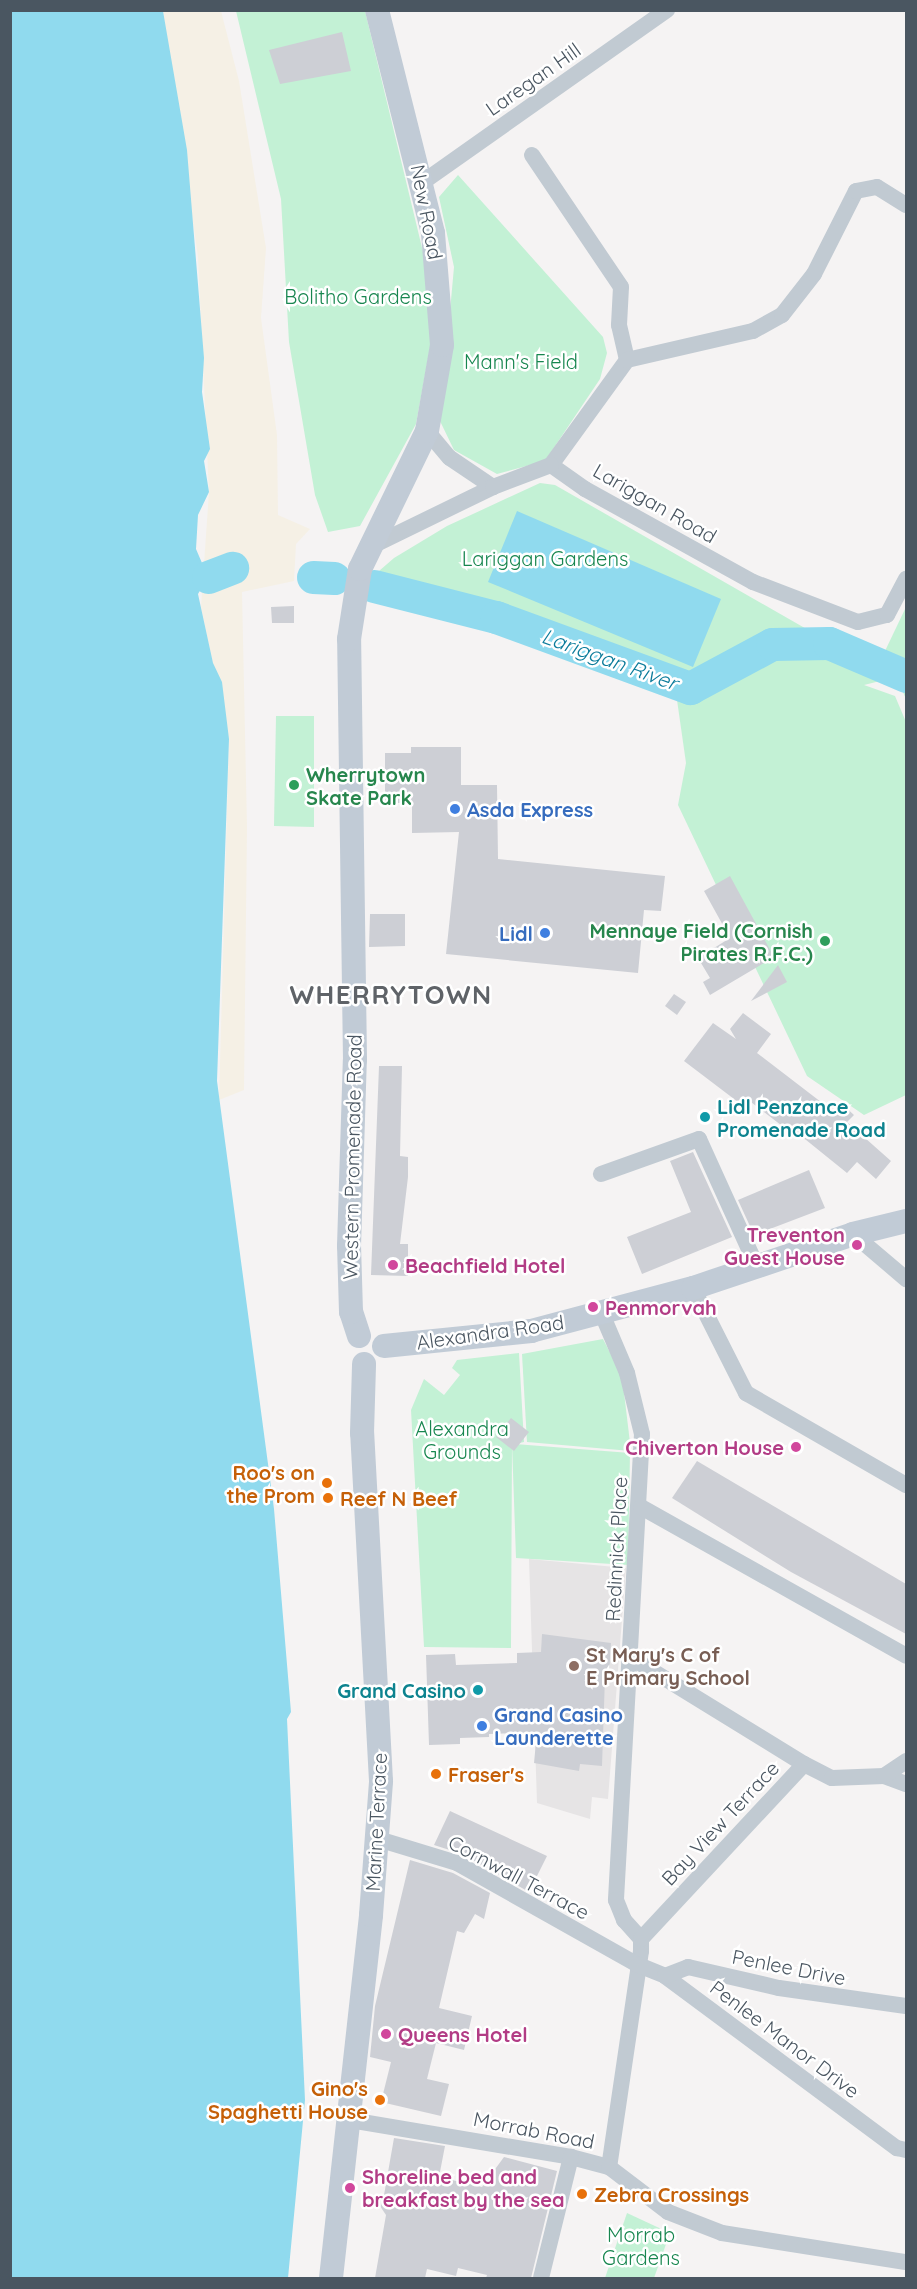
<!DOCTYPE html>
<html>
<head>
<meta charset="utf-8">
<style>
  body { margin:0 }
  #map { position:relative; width:917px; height:2289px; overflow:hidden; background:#f5f3f3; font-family:Quicksand,sans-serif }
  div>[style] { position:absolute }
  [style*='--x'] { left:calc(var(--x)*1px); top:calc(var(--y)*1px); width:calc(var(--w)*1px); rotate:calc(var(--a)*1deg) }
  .education>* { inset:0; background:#e6e4e5 }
  .green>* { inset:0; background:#c3f1d5 }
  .sand>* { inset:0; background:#f5f0e5 }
  .water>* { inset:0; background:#90daee }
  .river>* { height:33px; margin:-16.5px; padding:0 16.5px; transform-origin:16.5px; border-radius:16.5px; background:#90daee }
  .building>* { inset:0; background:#cdcfd5 }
  .street>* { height:16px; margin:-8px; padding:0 8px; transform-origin:8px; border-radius:8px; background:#c1cad2 }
  .secondary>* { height:24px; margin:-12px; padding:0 12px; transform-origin:12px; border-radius:12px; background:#c1cbd6 }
  .dots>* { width:16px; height:16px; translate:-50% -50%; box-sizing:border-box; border:3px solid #fff; border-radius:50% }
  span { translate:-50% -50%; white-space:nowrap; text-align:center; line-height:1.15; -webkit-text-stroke:5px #fff; paint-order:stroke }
  .street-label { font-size:20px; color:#4a5661 }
  .park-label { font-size:20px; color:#17864f }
  .leisure-label { font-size:20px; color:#27864d; font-weight:700 }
  .left { translate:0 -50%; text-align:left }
  .right { translate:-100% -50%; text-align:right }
  .shop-label { font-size:20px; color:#366cbe; font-weight:700 }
  .culture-label { font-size:20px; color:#0d838f; font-weight:700 }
  .hotel-label { font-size:20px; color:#b23c85; font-weight:700 }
  .food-label { font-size:20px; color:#c56008; font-weight:700 }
  .education-label { font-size:20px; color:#785e54; font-weight:700 }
  .water-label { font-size:21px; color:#0c7c9b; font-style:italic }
  .district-label { font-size:26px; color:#5f6368; font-weight:700; letter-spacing:1.5px }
  .frame { position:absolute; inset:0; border:12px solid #4a5661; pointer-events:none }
</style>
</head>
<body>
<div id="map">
  <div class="education">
    <div style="clip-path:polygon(529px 1559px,626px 1568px,608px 1799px,592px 1797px,590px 1819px,537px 1803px)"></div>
  </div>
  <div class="green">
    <div style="clip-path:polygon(236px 11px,365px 11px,431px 285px,431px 342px,416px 424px,360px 526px,328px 532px,315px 495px,289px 342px,281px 199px)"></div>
    <div style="clip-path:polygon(458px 175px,603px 337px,607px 353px,600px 379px,545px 461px,497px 474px,454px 450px,440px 421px,454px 267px,439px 197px)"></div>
    <div style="clip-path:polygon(540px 483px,555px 485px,892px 678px,864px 685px,895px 696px,906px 722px,906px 1095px,864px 1115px,807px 1076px,678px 805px,686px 763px,674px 679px,498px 613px,406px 587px,379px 571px,394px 558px,447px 526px)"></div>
    <div style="clip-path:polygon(906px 607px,906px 699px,885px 651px)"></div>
    <div style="clip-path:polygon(276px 716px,314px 716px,314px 827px,274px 826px)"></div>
    <div style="clip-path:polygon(603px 1339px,622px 1376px,631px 1451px,527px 1442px,522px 1354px)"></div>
    <div style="clip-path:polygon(519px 1353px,524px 1442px,515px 1444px,630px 1453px,628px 1565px,516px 1558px,512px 1444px,511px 1648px,424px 1647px,411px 1410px,424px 1379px,444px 1395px,460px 1375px,452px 1368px,457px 1360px)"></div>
    <div style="clip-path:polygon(627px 2213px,670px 2233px,654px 2278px,605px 2278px)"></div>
  </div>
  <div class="sand">
    <div style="clip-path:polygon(163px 11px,221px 11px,239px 81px,266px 248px,261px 318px,277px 435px,278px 515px,310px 529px,296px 544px,294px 581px,242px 592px,247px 827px,244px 1090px,219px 1100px,229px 740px,201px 607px,209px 492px,198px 257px)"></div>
  </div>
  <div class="water">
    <div style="clip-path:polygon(11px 10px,163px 11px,187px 150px,204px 358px,202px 392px,210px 449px,204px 461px,209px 492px,198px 515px,196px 549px,208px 577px,198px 594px,213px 663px,222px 682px,229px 739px,217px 1081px,274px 1509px,291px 1712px,287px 1719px,305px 2100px,288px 2278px,11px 2278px)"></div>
    <div style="clip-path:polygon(517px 511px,721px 599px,693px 667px,488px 582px)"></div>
  </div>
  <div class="river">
    <div style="--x:208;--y:577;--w:26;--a:-21"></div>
    <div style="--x:313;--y:577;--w:21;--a:3"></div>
    <div style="--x:374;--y:586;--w:126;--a:14.3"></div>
    <div style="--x:496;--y:617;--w:207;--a:20.1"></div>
    <div style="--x:690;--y:688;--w:93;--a:-28.2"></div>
    <div style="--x:772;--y:644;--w:57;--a:-1"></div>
    <div style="--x:829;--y:643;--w:84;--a:23.2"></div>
  </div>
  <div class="building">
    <div style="clip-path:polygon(342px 32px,351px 71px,280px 84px,269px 50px)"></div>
    <div style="clip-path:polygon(294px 606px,294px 623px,272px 623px,271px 607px)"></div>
    <div style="clip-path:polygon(411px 747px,461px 747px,461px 785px,497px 785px,498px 859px,665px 876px,661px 911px,644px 910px,638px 973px,446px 954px,459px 832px,412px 833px,412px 803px,385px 803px,385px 753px,411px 753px)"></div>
    <div style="clip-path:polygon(730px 876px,774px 957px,710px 995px,703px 982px,710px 978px,698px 958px,730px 938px,704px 891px)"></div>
    <div style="clip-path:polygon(370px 914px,405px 914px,405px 946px,369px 947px)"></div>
    <div style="clip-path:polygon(778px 965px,787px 982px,751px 1001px)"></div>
    <div style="clip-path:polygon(674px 994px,686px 1002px,677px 1015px,665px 1006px)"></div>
    <div style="clip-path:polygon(743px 1013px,771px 1034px,757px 1053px,834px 1112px,842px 1104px,854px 1115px,847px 1122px,891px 1161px,876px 1179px,857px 1162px,847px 1173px,790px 1127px,794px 1135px,743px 1096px,738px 1102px,684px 1061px,713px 1023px,736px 1039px,730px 1029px)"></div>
    <div style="clip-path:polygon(379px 1066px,402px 1066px,400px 1156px,408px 1157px,408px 1177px,400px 1244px,408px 1244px,408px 1276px,371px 1275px)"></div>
    <div style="clip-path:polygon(693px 1152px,732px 1237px,642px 1274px,627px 1237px,691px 1212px,670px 1161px)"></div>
    <div style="clip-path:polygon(809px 1170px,825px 1208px,754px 1235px,738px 1200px)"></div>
    <div style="clip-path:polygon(511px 1418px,529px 1432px,514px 1451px,496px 1437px)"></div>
    <div style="clip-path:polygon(697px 1461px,906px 1584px,906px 1634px,791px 1572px,672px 1498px)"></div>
    <div style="clip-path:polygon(542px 1634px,611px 1643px,609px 1677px,605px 1677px,602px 1766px,580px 1764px,579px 1771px,534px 1763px,537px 1732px,489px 1734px,489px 1737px,460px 1738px,460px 1744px,429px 1745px,426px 1655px,455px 1654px,456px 1665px,517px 1663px,517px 1653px,541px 1652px)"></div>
    <div style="clip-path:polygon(450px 1811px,547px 1856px,529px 1892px,462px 1854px,434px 1845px)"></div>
    <div style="clip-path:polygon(410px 1860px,453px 1873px,490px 1893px,484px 1919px,475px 1914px,464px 1933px,457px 1931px,439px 2008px,472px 2016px,464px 2050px,436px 2043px,427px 2079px,449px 2084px,441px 2116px,381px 2102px,391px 2062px,370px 2057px,375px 2006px)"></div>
    <div style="clip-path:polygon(394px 2138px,445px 2146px,439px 2177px,482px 2187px,504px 2157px,557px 2171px,531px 2278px,486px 2278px,487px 2275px,458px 2268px,456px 2276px,427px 2269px,425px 2278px,375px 2278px,386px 2215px,376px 2200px,384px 2195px)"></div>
  </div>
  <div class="street">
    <div style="--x:532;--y:155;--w:159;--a:56"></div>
    <div style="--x:621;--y:287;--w:38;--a:93"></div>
    <div style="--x:619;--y:325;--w:36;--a:77"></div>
    <div style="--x:423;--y:182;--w:299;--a:-35.2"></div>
    <div style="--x:427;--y:431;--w:35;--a:50"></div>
    <div style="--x:450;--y:458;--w:52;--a:34"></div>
    <div style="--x:551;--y:465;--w:130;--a:-54.1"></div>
    <div style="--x:627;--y:360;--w:129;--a:-13"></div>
    <div style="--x:753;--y:331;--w:33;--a:-29"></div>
    <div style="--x:782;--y:315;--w:52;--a:-52"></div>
    <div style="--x:814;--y:274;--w:93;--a:-63.2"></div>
    <div style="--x:856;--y:191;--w:21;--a:-11"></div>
    <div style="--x:877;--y:187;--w:34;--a:32"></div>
    <div style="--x:551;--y:465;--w:42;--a:35.2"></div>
    <div style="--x:585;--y:489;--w:192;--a:29"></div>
    <div style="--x:753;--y:582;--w:112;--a:20.9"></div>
    <div style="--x:858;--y:622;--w:30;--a:-14"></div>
    <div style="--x:887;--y:615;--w:41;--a:-62.2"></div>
    <div style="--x:370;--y:547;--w:137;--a:-26"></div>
    <div style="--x:493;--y:487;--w:62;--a:-20.8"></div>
    <div style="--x:601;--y:1174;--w:104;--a:-19.7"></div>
    <div style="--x:699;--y:1139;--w:141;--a:65.6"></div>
    <div style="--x:853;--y:1234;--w:70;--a:40.3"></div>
    <div style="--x:693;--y:1288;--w:118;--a:63.2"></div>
    <div style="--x:746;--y:1393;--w:185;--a:29.9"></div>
    <div style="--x:602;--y:1314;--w:64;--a:67"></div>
    <div style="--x:627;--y:1373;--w:63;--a:76.2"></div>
    <div style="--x:642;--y:1434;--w:467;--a:93.2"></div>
    <div style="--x:616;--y:1900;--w:22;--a:68"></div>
    <div style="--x:624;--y:1920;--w:25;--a:48"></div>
    <div style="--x:641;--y:1939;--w:12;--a:90"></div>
    <div style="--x:641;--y:1951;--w:218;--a:98.4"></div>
    <div style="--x:641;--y:1507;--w:304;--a:29.3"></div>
    <div style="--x:630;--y:1657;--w:204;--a:31.6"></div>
    <div style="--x:884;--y:1776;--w:23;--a:20"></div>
    <div style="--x:378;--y:1839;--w:83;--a:16.9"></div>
    <div style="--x:457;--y:1863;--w:206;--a:29.4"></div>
    <div style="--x:636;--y:1964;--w:31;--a:22"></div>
    <div style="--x:665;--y:1976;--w:289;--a:36.6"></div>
    <div style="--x:897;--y:2148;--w:9;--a:13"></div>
    <div style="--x:641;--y:1939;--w:239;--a:-47"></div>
    <div style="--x:804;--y:1764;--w:31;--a:27"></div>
    <div style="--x:832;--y:1778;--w:52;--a:-2.2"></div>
    <div style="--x:884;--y:1776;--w:27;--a:-34"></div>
    <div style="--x:665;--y:1976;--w:25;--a:-21"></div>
    <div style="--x:688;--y:1967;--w:93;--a:13"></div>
    <div style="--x:779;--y:1988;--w:128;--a:8.1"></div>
    <div style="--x:350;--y:2120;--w:224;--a:9.5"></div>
    <div style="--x:571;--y:2157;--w:39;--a:15"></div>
    <div style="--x:609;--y:2167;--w:74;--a:37.3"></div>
    <div style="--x:668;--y:2212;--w:58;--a:21.3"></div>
    <div style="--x:722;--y:2233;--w:186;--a:9"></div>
    <div style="--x:541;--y:2278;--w:125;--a:-76.1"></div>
  </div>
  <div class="secondary">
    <div style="--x:359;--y:1336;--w:25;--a:-108"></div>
    <div style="--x:351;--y:1312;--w:66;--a:-91.7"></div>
    <div style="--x:349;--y:1246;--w:186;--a:-88.2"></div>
    <div style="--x:355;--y:1060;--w:421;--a:-90.8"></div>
    <div style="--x:349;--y:639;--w:71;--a:-81.1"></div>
    <div style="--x:360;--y:569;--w:153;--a:-64.1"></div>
    <div style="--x:427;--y:431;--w:87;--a:-80.1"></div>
    <div style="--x:442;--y:345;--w:112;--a:-94.6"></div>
    <div style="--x:433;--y:233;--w:230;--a:-104.1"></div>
    <div style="--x:384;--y:1346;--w:148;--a:-5.8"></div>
    <div style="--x:531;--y:1331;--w:168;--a:-14.9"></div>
    <div style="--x:693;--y:1288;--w:169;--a:-18.6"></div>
    <div style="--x:853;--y:1234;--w:55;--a:-13.8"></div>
    <div style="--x:331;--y:2278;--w:365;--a:-83.7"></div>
    <div style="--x:371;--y:1915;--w:134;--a:-85.7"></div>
    <div style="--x:381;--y:1781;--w:349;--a:-93.1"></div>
    <div style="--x:362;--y:1433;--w:69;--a:-88.3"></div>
  </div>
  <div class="dots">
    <div style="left:294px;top:785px;background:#2e9e5b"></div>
    <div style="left:455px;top:809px;background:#3f7fe0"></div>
    <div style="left:545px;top:933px;background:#3f7fe0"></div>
    <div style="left:825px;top:941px;background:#2e9e5b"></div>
    <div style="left:705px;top:1117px;background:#0f9aa8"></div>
    <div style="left:857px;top:1245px;background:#d1479c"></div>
    <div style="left:393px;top:1265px;background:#d1479c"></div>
    <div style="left:593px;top:1307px;background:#d1479c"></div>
    <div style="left:796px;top:1447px;background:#d1479c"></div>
    <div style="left:327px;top:1483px;background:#e8710a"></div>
    <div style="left:328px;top:1498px;background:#e8710a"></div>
    <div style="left:574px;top:1666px;background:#8d6e63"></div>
    <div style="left:478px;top:1690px;background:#0f9aa8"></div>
    <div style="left:482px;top:1726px;background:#3f7fe0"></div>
    <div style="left:436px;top:1774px;background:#e8710a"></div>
    <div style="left:386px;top:2034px;background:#d1479c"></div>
    <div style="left:380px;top:2100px;background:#e8710a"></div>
    <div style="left:350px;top:2188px;background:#d1479c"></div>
    <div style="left:582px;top:2194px;background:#e8710a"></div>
  </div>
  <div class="street-label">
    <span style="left:533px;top:79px;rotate:-35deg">Laregan Hill</span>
    <span style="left:427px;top:212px;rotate:79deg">New Road</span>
    <span style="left:655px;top:503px;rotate:30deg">Lariggan Road</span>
    <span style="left:352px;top:1157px;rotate:-89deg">Western Promenade Road</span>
    <span style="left:490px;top:1332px;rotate:-8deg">Alexandra Road</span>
    <span style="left:616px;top:1549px;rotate:-87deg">Redinnick Place</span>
    <span style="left:376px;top:1822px;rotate:-87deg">Marine Terrace</span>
    <span style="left:720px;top:1823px;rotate:-47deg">Bay View Terrace</span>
    <span style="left:519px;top:1877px;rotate:28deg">Cornwall Terrace</span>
    <span style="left:789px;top:1967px;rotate:11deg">Penlee Drive</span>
    <span style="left:785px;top:2039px;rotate:37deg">Penlee Manor Drive</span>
    <span style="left:534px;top:2130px;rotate:11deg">Morrab Road</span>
  </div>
  <div class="park-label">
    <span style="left:358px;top:296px">Bolitho Gardens</span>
    <span style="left:521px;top:361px">Mann's Field</span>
    <span style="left:545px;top:558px">Lariggan Gardens</span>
    <span style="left:462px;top:1440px">Alexandra<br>Grounds</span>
    <span style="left:641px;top:2246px">Morrab<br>Gardens</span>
  </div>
  <div class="leisure-label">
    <span class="left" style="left:306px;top:786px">Wherrytown<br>Skate Park</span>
    <span class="right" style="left:813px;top:942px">Mennaye Field (Cornish<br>Pirates R.F.C.)</span>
  </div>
  <div class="shop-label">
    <span class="left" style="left:467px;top:809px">Asda Express</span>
    <span class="right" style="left:533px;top:933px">Lidl</span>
    <span class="left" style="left:494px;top:1726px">Grand Casino<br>Launderette</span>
  </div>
  <div class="culture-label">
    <span class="left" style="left:717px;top:1118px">Lidl Penzance<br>Promenade Road</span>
    <span class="right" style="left:466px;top:1690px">Grand Casino</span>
  </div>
  <div class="hotel-label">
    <span class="right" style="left:845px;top:1246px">Treventon<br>Guest House</span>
    <span class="left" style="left:405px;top:1265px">Beachfield Hotel</span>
    <span class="left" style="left:605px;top:1307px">Penmorvah</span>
    <span class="right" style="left:784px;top:1447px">Chiverton House</span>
    <span class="left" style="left:398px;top:2034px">Queens Hotel</span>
    <span class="left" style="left:362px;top:2188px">Shoreline bed and<br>breakfast by the sea</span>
  </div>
  <div class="food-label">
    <span class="right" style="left:315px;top:1484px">Roo's on<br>the Prom</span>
    <span class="left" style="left:340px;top:1498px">Reef N Beef</span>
    <span class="left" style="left:448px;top:1774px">Fraser's</span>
    <span class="right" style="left:368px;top:2100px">Gino's<br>Spaghetti House</span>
    <span class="left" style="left:594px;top:2194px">Zebra Crossings</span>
  </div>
  <div class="education-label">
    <span class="left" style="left:586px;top:1666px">St Mary's C of<br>E Primary School</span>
  </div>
  <div class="water-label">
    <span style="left:610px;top:659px;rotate:20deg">Lariggan River</span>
  </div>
  <div class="district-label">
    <span style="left:391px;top:995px">WHERRYTOWN</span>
  </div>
  <div class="frame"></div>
</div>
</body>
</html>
